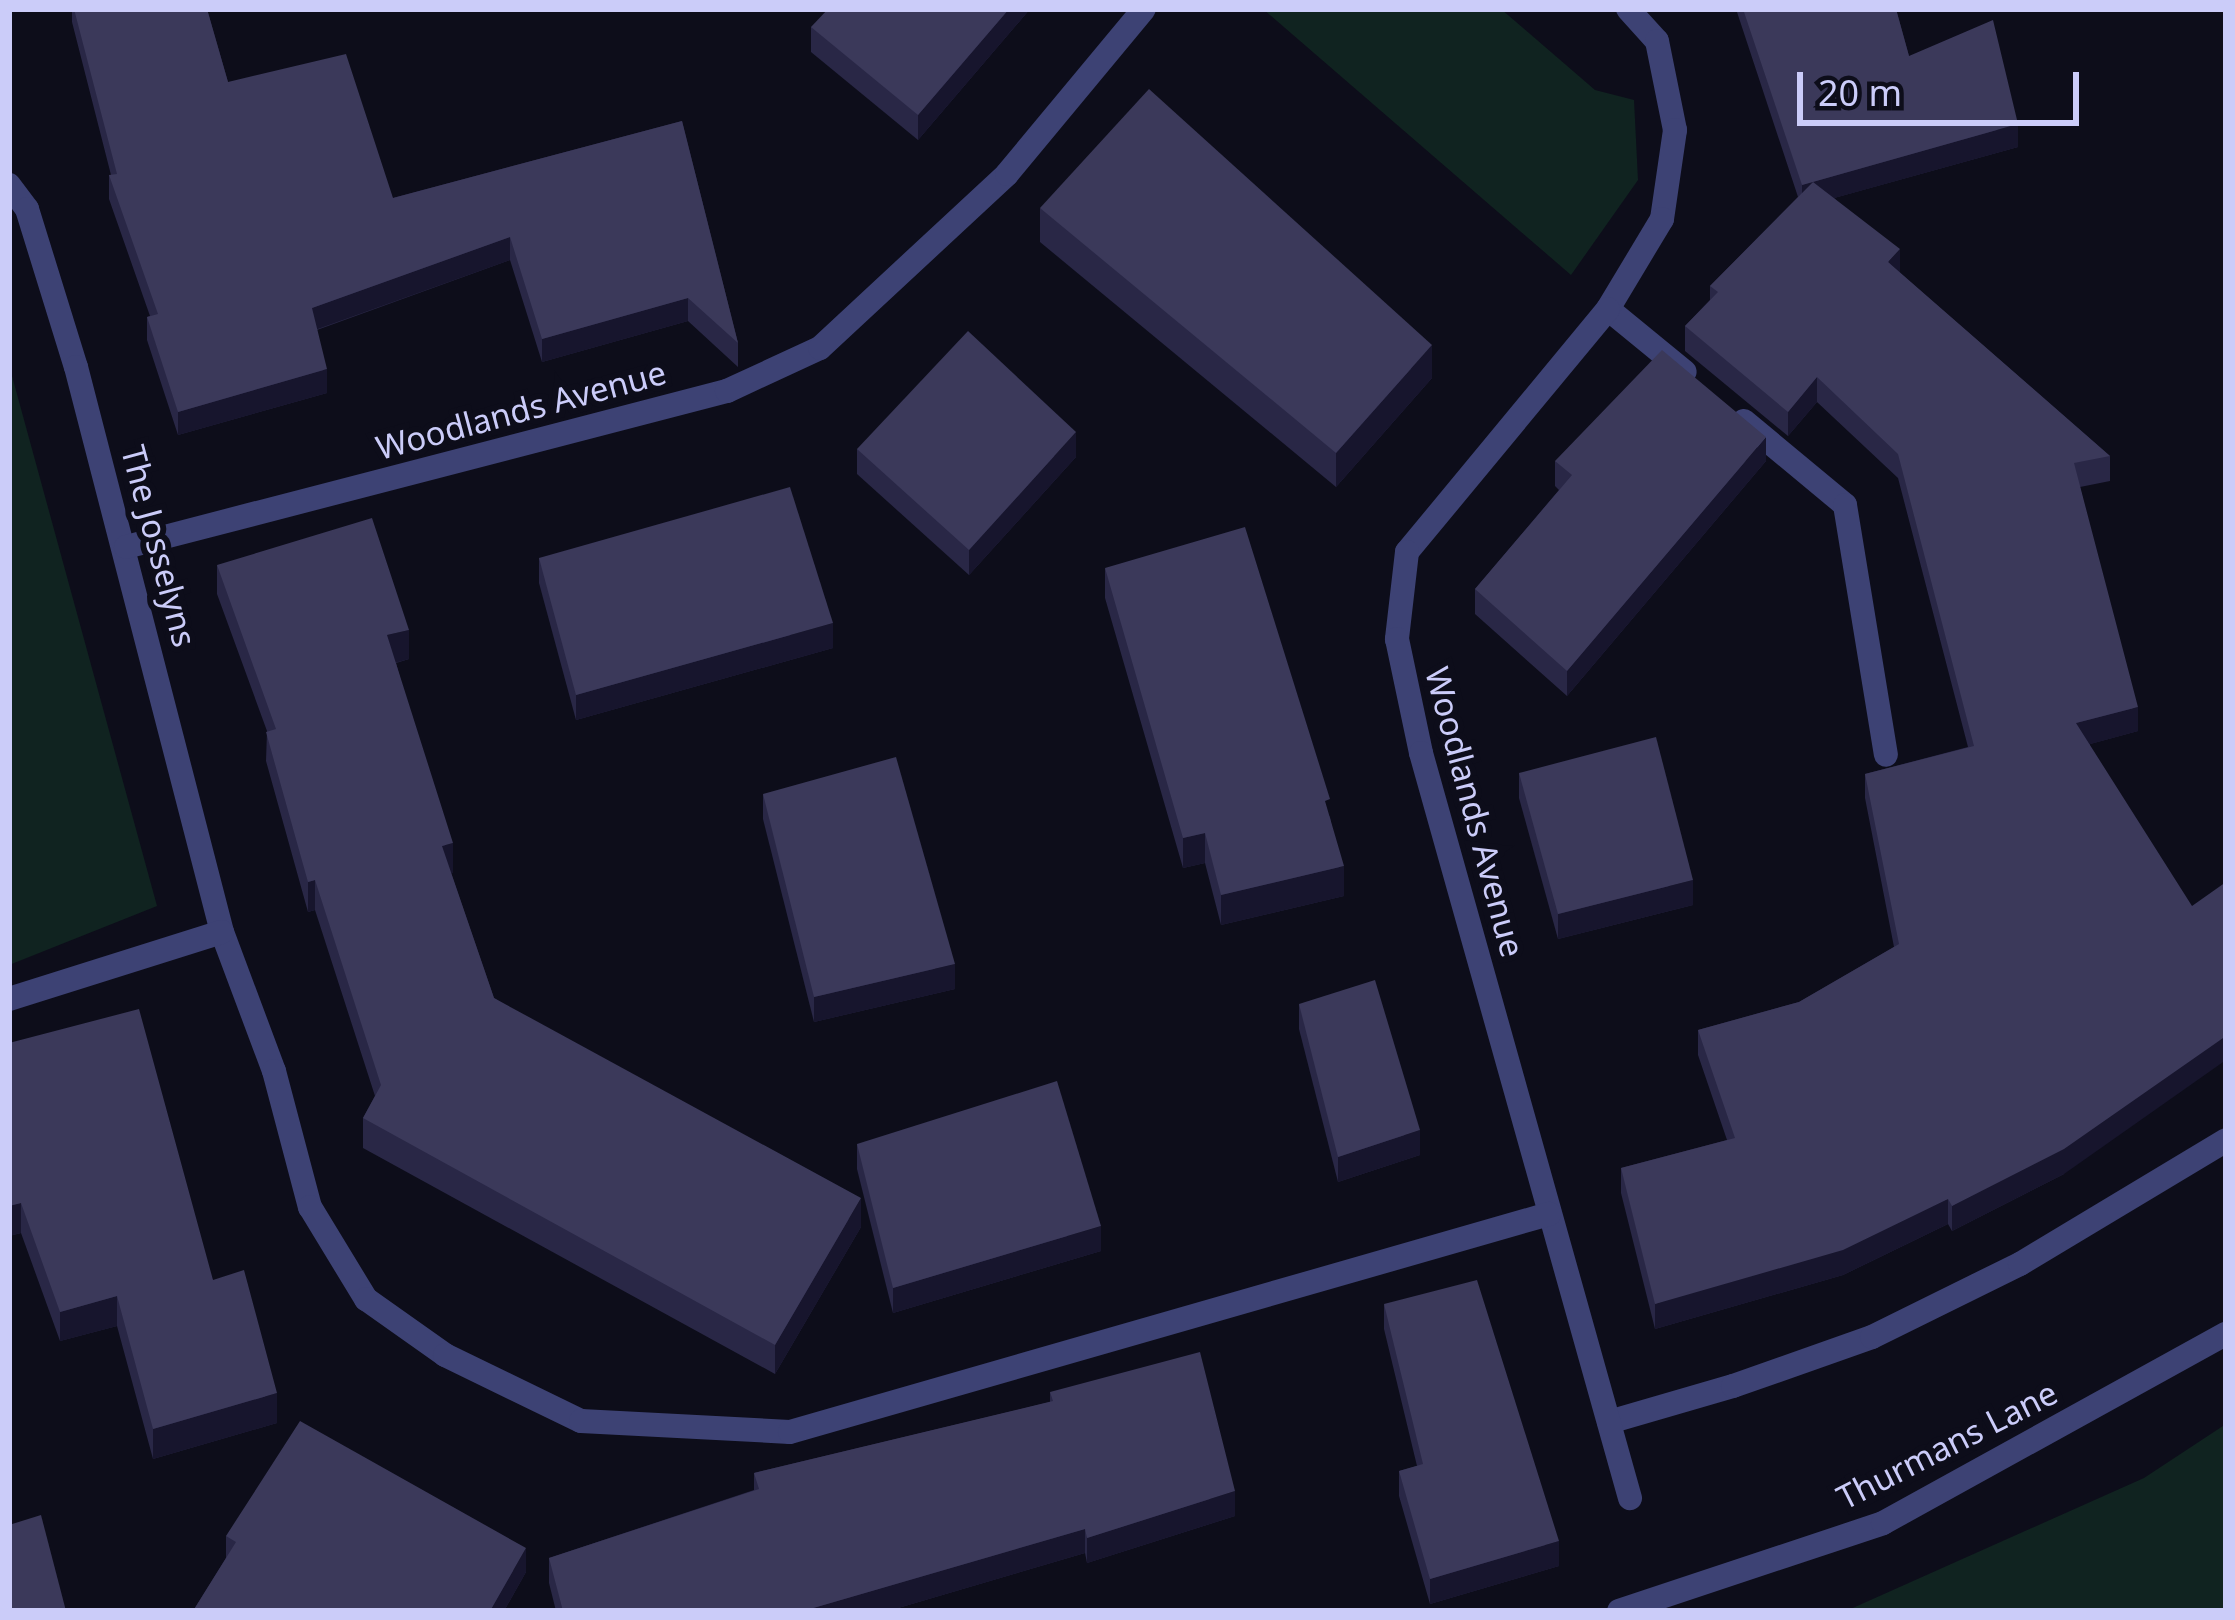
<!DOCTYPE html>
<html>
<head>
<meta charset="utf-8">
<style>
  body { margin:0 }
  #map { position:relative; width:2235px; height:1620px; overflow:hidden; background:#0d0d1a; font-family:"Noto Sans",sans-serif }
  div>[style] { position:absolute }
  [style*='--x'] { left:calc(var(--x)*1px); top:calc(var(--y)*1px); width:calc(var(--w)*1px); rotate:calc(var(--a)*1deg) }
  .green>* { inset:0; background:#102320 }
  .service>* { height:24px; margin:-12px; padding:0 12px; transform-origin:12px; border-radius:12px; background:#3d4274 }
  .minor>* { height:24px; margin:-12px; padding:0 12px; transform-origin:12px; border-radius:12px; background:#3d4274 }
  .wall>* { inset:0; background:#292746 }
  .shaded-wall>* { inset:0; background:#17152d }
  .building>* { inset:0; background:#3b395a }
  span { translate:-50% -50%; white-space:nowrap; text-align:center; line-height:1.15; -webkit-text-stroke:12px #0d0d1a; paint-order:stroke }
  .street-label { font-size:33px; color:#cbccf9 }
  .frame { position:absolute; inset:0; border:12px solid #cbccf9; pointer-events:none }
  .scale { position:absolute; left:1797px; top:72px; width:282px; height:54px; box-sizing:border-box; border:6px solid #cbccf9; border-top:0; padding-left:15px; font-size:36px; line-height:42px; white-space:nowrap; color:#cbccf9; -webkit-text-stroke:9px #0d0d1a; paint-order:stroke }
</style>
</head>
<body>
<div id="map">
  <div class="green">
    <div style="clip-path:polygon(1263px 9px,1501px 9px,1595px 90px,1634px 100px,1638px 180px,1571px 275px)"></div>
    <div style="clip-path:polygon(9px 365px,157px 906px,9px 965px)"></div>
    <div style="clip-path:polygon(2226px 1424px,2226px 1611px,1846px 1611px,2144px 1478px)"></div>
  </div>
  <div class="service">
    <div style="--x:1608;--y:309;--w:99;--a:39.3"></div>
    <div style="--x:1744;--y:421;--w:131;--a:39.7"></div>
    <div style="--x:1845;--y:505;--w:253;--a:80.7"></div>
    <div style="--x:1609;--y:1422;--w:129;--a:-16.2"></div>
    <div style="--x:1733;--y:1386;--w:147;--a:-19.4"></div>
    <div style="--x:1872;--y:1337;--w:165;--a:-26.3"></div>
    <div style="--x:2020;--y:1264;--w:240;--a:-31"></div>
  </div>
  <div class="minor">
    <div style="--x:1628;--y:9;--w:43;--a:47.8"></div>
    <div style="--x:1657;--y:41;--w:91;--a:78.6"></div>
    <div style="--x:1675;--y:130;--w:90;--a:98.3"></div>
    <div style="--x:1662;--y:219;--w:105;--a:121"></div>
    <div style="--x:1608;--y:309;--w:315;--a:129.6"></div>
    <div style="--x:1407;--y:552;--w:88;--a:96.6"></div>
    <div style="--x:1397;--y:639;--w:116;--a:78.1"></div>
    <div style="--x:1421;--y:753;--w:774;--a:74.33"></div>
    <div style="--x:9;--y:185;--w:30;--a:53"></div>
    <div style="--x:27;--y:209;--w:165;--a:72.8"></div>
    <div style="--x:76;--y:367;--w:584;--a:75.51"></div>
    <div style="--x:222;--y:932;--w:148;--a:69.5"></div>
    <div style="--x:274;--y:1071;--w:141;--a:75.2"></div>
    <div style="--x:310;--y:1207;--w:108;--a:58.7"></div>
    <div style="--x:366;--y:1299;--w:97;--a:35.3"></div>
    <div style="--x:445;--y:1355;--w:151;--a:25.9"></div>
    <div style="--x:581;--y:1421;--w:209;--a:3"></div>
    <div style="--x:790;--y:1432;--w:790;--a:-16.03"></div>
    <div style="--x:126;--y:547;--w:621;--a:-14.55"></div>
    <div style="--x:727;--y:391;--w:102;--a:-24.8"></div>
    <div style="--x:820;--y:348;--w:255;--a:-42.9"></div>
    <div style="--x:1007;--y:174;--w:214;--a:-50.3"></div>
    <div style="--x:9;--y:999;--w:223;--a:-17.5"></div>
    <div style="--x:1619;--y:1611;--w:278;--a:-18.4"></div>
    <div style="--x:1883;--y:1523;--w:392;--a:-28.9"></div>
  </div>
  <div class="wall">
    <div style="clip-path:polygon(72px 9px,207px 9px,228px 82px,393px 198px,682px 121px,738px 343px,738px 367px,688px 321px,542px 362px,510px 260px,317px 330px,327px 393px,178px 435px,147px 340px,147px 317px,150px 316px,109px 199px,109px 175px,111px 175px,72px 22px)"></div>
    <div style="clip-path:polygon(1030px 9px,918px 140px,811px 52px,811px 27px)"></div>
    <div style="clip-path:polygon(1736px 9px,1896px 9px,1909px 56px,2018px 147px,1834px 198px,1900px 273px,2110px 456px,2110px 481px,2080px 487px,2138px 731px,2090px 744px,2064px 1174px,1952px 1231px,1948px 1224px,1843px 1275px,1655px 1329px,1621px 1193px,1621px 1168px,1727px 1140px,1698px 1055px,1698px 1030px,1799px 1002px,1894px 947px,1865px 798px,1865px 774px,1968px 747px,1898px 478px,1817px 402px,1788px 436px,1685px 351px,1685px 326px,1710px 300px,1710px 286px,1798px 197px)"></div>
    <div style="clip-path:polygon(1040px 208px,1432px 378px,1336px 487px,1040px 242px)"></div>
    <div style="clip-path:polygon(857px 449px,1076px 457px,969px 575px,857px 474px)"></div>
    <div style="clip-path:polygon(1555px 461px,1766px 461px,1567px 696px,1475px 614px,1475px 589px,1559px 490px,1555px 486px)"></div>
    <div style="clip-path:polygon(539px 558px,833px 648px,576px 720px,539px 583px)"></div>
    <div style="clip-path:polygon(217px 565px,409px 659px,396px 663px,453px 873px,451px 873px,494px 998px,861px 1227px,775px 1374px,363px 1148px,363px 1118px,375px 1096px,315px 910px,308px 912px,266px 761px,267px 731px,217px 594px)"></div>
    <div style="clip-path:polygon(1105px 568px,1330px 817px,1344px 896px,1221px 925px,1205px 863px,1183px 868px,1105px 598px)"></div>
    <div style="clip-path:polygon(1519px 773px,1693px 905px,1558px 939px,1519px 798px)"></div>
    <div style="clip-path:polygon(763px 794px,955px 989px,814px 1022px,763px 819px)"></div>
    <div style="clip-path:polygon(1299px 1004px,1420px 1155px,1338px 1182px,1299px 1029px)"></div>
    <div style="clip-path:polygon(9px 1043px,213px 1280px,277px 1423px,153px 1459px,117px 1326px,60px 1341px,21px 1233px,9px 1236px)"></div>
    <div style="clip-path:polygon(857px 1144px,1101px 1251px,893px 1313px,857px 1169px)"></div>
    <div style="clip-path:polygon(1384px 1304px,1559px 1566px,1430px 1604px,1399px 1496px,1399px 1471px,1417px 1466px,1384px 1329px)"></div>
    <div style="clip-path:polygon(1050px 1392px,1235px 1516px,1087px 1563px,1085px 1553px,888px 1611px,556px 1611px,549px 1583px,549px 1558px,754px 1490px,754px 1473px,1050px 1402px)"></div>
    <div style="clip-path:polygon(226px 1536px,526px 1572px,504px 1611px,193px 1611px,226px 1558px)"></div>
  </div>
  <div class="shaded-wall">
    <div style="clip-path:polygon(1009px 9px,1030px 9px,918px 140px,918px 115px)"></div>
    <div style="clip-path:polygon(2018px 124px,2018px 147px,1802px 207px,1802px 185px)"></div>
    <div style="clip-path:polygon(510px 237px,510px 260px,312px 331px,312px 308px)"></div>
    <div style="clip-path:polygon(1900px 249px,1900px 274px,1888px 262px)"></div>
    <div style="clip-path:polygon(688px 298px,688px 321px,542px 362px,542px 339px)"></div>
    <div style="clip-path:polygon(1432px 345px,1432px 378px,1336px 487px,1336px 453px)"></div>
    <div style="clip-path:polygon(327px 369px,327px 393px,178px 435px,178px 412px)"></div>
    <div style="clip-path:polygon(1817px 377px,1817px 402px,1788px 436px,1788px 412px)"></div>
    <div style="clip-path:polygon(1076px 432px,1076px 457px,969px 575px,969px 550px)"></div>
    <div style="clip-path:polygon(1766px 437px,1766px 461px,1567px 696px,1567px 671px)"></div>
    <div style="clip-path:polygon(833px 623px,833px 648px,576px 720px,576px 695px)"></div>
    <div style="clip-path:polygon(409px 630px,409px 659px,387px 665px,387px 635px)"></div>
    <div style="clip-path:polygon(2138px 707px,2138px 731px,2076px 748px,2076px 723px)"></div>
    <div style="clip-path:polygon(1205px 833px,1205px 863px,1183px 868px,1183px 838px)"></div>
    <div style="clip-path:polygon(453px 843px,453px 873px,442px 876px,442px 846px)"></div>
    <div style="clip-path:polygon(1344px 866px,1344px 896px,1221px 925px,1221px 895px)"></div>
    <div style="clip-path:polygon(315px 880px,315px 910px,308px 912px,308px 882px)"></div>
    <div style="clip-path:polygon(1693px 880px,1693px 905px,1558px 939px,1558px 914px)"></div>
    <div style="clip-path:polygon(955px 964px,955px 989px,814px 1022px,814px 997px)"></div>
    <div style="clip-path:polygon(2226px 1036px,2226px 1060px,2064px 1174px,1952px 1231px,1952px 1206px)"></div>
    <div style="clip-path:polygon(1420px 1130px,1420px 1155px,1338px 1182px,1338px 1157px)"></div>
    <div style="clip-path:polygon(861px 1198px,861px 1227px,775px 1374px,775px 1345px)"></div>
    <div style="clip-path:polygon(1948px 1199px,1948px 1224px,1843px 1275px,1655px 1329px,1655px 1304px)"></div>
    <div style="clip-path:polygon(21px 1203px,21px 1233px,9px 1236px,9px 1206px)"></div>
    <div style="clip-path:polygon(1101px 1226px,1101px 1251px,893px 1313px,893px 1288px)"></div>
    <div style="clip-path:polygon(117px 1296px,117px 1326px,60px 1341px,60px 1312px)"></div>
    <div style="clip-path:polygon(277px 1393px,277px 1423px,153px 1459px,153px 1429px)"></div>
    <div style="clip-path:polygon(1235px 1491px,1235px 1516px,1087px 1563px,1087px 1538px)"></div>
    <div style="clip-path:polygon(1085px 1529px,1085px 1553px,888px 1611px,803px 1611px)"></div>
    <div style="clip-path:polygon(1559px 1541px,1559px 1566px,1430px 1604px,1430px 1579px)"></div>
    <div style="clip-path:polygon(526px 1548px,526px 1572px,504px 1611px,490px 1611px)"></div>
  </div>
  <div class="building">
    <div style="clip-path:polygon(74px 9px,207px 9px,228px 82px,346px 54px,393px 198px,682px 121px,738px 343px,688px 298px,542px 339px,510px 237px,312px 308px,327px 369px,178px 412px,147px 317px,158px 314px,109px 175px,117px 174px)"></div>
    <div style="clip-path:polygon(828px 9px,1009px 9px,918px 115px,811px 27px)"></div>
    <div style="clip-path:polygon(1743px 9px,1896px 9px,1909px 56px,1993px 20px,2018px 124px,1802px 185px)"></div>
    <div style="clip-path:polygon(1149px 89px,1432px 345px,1336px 453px,1040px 208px)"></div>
    <div style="clip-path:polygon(1813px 182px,1900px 249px,1888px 262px,2110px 456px,2074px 463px,2138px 707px,2076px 723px,2192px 906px,2226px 882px,2226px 1036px,2064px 1149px,1952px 1206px,1948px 1199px,1843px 1250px,1655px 1304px,1621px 1168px,1735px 1138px,1698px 1030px,1799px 1002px,1899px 944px,1865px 774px,1974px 746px,1898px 454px,1817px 377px,1788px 412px,1685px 326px,1718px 292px,1710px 286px)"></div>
    <div style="clip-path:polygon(968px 331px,1076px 432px,969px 550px,857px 449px)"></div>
    <div style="clip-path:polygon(1662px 350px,1766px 437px,1567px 671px,1475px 589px,1572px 475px,1555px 461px)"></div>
    <div style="clip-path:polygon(790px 487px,833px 623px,576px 695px,539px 558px)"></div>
    <div style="clip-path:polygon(372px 518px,409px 630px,387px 635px,453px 843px,442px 846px,494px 998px,861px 1198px,775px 1345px,363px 1118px,381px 1085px,315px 880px,308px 882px,266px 732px,276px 729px,217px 565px)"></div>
    <div style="clip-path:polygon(1245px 527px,1330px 799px,1325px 801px,1344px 866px,1221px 895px,1205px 833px,1183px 838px,1105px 568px)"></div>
    <div style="clip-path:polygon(1656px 737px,1693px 880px,1558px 914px,1519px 773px)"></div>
    <div style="clip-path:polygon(896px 757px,955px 964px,814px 997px,763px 794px)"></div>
    <div style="clip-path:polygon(1375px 980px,1420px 1130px,1338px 1157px,1299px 1004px)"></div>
    <div style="clip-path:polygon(139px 1009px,213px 1280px,244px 1270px,277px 1393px,153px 1429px,117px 1296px,60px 1312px,21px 1203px,9px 1206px,9px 1043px)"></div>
    <div style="clip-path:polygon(1057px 1081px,1101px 1226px,893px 1288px,857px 1144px)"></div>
    <div style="clip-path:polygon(1477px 1280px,1559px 1541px,1430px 1579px,1399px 1471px,1423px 1464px,1384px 1304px)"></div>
    <div style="clip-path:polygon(1200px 1352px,1235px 1491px,1087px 1538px,1085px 1529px,803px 1611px,563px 1611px,549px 1558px,759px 1489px,754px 1473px,1053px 1401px,1050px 1392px)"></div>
    <div style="clip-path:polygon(300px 1421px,526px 1548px,490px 1611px,193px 1611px,236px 1542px,226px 1536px)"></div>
    <div style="clip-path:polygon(41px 1515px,66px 1611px,9px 1611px,9px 1525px)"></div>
  </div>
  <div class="street-label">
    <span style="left:521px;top:410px;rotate:-15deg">Woodlands Avenue</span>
    <span style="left:159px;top:546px;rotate:75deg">The Josselyns</span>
    <span style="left:1475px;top:812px;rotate:75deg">Woodlands Avenue</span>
    <span style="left:1947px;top:1445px;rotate:-27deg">Thurmans Lane</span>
  </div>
  <div class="frame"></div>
  <div class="scale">20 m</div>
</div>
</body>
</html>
